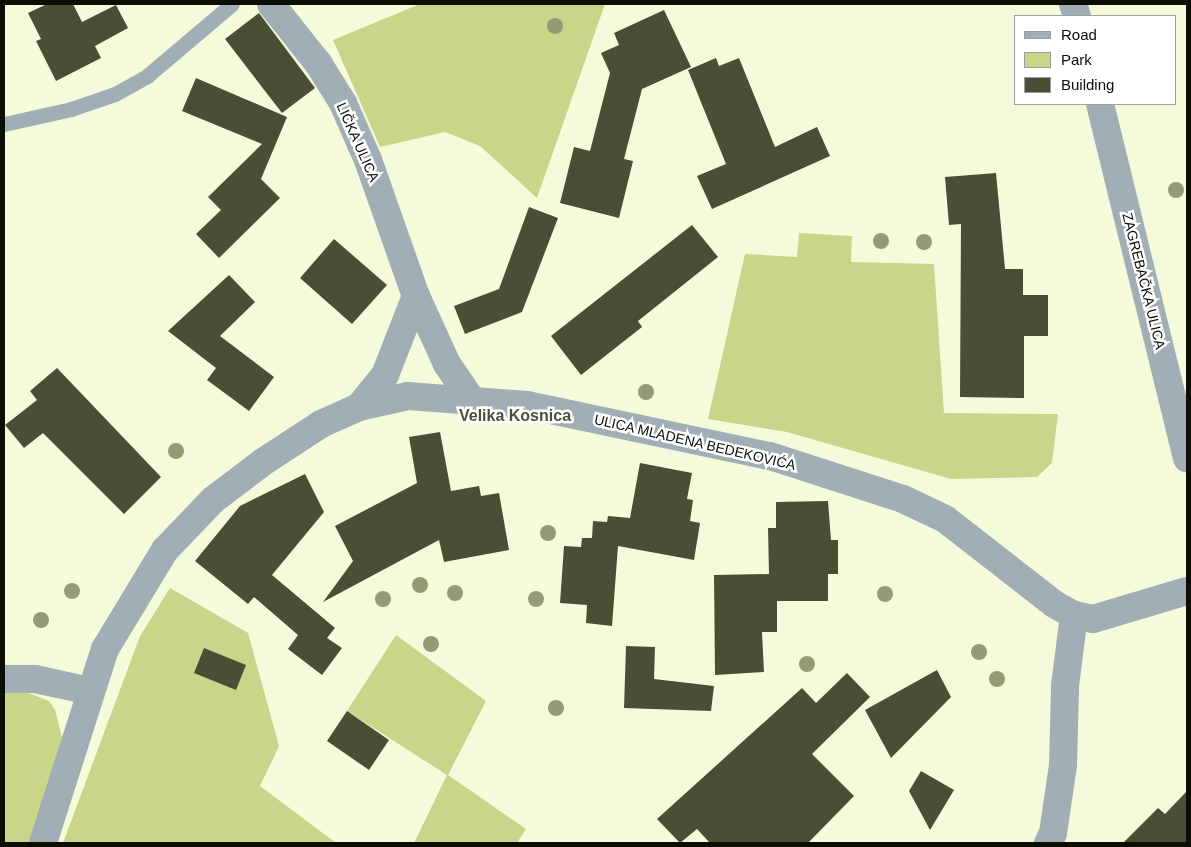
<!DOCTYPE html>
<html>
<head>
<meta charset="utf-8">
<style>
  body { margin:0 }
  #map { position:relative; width:1191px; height:847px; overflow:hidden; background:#f5fadb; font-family:Arial,sans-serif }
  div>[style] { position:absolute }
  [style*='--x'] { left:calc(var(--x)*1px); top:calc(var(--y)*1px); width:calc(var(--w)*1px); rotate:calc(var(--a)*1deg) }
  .green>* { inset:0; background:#cbd589 }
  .building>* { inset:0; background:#4b4e34 }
  .service>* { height:15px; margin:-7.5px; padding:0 7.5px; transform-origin:7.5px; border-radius:7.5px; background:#a1aeb6 }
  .minor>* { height:28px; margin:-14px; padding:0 14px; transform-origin:14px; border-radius:14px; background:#a1aeb6 }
  .tertiary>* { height:28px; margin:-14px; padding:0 14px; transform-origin:14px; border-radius:14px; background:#a1aeb6 }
  .trees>* { width:16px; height:16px; margin:-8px; border-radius:50%; background:#959a75 }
  span { translate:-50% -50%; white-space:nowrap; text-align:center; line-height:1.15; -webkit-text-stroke:5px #fff; paint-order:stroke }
  .street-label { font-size:14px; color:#0c0e04 }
  .quarter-label { font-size:16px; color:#4d5036; font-weight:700 }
  .frame { position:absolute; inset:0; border:5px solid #0c0e04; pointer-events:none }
  .legend { position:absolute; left:1014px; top:15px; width:162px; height:90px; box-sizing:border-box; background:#fff; border:1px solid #9e9f9b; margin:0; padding:6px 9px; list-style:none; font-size:15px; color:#0c0e04 }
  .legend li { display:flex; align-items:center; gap:10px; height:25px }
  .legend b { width:25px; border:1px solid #9e9f9b }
</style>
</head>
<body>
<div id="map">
  <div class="green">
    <div style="clip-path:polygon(420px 4px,605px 4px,537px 198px,480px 146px,445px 132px,380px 147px,333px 40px)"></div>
    <div style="clip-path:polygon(799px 233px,852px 236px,851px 262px,934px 264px,944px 413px,1058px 414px,1052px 463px,1037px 477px,951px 479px,787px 432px,708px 419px,745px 254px,797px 257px)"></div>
    <div style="clip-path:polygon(170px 588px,248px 633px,279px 746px,260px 786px,336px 843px,63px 843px,140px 636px)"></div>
    <div style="clip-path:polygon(396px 635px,486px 701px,448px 775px,526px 829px,517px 843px,414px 843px,447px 775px,347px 711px)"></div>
    <div style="clip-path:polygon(4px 691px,26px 692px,49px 701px,55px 710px,62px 738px,43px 808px,29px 843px,4px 843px)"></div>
  </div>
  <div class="building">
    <div style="clip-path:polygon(47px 4px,73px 4px,82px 22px,116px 5px,128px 28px,95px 46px,101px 58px,56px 81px,36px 41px,41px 39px,28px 13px)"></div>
    <div style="clip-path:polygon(664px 10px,691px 67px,642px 89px,624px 159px,633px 161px,619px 218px,560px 203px,574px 147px,590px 151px,610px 73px,601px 53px,619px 45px,614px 33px)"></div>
    <div style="clip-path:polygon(259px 13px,315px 88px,282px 113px,225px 39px)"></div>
    <div style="clip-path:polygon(716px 58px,719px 66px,739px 58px,775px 147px,817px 127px,830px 156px,712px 209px,697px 176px,726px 164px,688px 70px)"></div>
    <div style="clip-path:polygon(196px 78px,287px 117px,261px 179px,280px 198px,219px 258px,196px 234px,221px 210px,208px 197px,262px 144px,182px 111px)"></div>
    <div style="clip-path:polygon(996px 173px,1005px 269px,1023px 269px,1023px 295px,1048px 295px,1048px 336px,1024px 336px,1024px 398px,960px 397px,961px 224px,949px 225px,945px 177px)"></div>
    <div style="clip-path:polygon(529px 207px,558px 218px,522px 312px,465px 334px,454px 306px,499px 289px)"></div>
    <div style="clip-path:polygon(692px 225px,718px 257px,638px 321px,642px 327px,581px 375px,551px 336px)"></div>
    <div style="clip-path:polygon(334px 239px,387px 285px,352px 324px,300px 278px)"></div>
    <div style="clip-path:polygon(229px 275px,255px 302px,220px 336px,274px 377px,249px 411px,207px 380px,216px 368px,168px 331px)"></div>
    <div style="clip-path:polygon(57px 368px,161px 477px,124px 514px,43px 433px,24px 448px,5px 425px,37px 400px,30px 391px)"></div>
    <div style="clip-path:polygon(440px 432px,451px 491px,479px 486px,481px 496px,499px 493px,509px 550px,444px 562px,439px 540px,323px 602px,353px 561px,335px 526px,417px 483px,409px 437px)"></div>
    <div style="clip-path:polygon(640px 463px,692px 473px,687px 499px,693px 500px,690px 521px,700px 523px,694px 560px,618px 546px,612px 626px,586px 623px,587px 605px,560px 603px,564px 546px,581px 547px,582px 538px,592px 538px,593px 521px,607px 522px,608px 516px,630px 518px)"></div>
    <div style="clip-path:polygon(305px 474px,324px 512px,272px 575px,335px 628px,327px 638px,342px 648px,322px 675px,288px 649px,298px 635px,254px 597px,248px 604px,195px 561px,240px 506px)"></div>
    <div style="clip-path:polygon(828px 501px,831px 540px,838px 540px,838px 574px,828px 574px,828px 601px,777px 601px,777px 632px,762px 632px,764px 672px,715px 675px,714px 575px,769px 574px,768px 528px,776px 528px,776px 502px)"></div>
    <div style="clip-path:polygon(626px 646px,655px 647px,654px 679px,714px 686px,711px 711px,624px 708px)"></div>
    <div style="clip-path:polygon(204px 648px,246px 665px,236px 690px,194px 673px)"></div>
    <div style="clip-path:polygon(937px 670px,951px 697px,891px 758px,865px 710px)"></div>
    <div style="clip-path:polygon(847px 673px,870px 697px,812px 754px,854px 796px,808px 843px,710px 843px,697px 829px,680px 843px,657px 819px,802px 688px,816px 703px)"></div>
    <div style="clip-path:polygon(347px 711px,389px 740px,369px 770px,327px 741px)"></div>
    <div style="clip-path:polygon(921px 771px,954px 790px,930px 830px,909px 791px)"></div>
    <div style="clip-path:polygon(1187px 791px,1187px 843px,1123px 843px,1158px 808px,1165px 814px)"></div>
  </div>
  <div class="service">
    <div style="--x:4;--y:124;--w:69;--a:-12.6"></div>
    <div style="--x:71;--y:109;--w:46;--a:-18.8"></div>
    <div style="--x:115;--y:94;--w:37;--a:-29"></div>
    <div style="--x:147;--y:76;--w:111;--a:-40.3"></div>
  </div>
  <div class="minor">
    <div style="--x:271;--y:4;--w:75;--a:51.5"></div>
    <div style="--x:318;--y:63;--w:47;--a:58"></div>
    <div style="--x:343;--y:103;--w:62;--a:66.3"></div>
    <div style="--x:368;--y:160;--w:144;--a:70.6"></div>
    <div style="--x:416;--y:296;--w:75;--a:65.5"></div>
    <div style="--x:447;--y:364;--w:42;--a:55.6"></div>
    <div style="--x:359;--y:407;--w:41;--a:-50.9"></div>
    <div style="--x:385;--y:375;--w:85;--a:-68.6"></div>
    <div style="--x:4;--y:679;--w:31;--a:0"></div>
    <div style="--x:35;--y:679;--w:56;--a:12.3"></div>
    <div style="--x:43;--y:843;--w:204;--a:-72.3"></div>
    <div style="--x:105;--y:649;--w:116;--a:-58.8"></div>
    <div style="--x:165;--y:550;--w:69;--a:-46.2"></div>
    <div style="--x:213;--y:500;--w:63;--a:-37.2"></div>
    <div style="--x:263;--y:462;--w:69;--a:-33.2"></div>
    <div style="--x:321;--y:424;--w:42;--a:-24.1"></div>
    <div style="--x:359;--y:407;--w:50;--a:-12.7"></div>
    <div style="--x:408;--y:396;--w:119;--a:4.3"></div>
    <div style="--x:527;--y:405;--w:248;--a:11.9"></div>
    <div style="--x:770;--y:456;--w:140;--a:17.9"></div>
    <div style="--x:903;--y:499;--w:47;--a:25.5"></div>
    <div style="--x:945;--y:519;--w:138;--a:37.9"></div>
    <div style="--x:1054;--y:604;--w:23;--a:29"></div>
    <div style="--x:1074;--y:615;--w:19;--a:12"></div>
    <div style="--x:1093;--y:619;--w:98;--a:-16.6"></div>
    <div style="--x:1048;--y:843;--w:11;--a:-63"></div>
    <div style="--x:1053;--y:833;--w:69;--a:-81.6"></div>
    <div style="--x:1063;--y:765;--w:79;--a:-88.5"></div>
    <div style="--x:1065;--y:686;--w:72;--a:-82.8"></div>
  </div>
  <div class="tertiary">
    <div style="--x:1073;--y:4;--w:13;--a:72"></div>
    <div style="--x:1100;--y:104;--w:365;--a:76.2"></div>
  </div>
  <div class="trees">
    <div style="left:555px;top:26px"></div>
    <div style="left:1176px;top:190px"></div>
    <div style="left:881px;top:241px"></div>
    <div style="left:924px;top:242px"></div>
    <div style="left:646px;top:392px"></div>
    <div style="left:176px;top:451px"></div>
    <div style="left:548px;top:533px"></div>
    <div style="left:420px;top:585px"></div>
    <div style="left:72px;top:591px"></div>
    <div style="left:455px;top:593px"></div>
    <div style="left:885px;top:594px"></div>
    <div style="left:383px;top:599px"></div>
    <div style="left:536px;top:599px"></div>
    <div style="left:41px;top:620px"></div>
    <div style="left:431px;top:644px"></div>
    <div style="left:979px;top:652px"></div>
    <div style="left:807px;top:664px"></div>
    <div style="left:997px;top:679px"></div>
    <div style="left:556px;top:708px"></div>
  </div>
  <div class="street-label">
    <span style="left:358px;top:142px;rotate:66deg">LIČKA ULICA</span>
    <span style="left:1144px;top:281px;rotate:76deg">ZAGREBAČKA ULICA</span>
    <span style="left:695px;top:442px;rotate:13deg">ULICA MLADENA BEDEKOVIĆA</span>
  </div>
  <div class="quarter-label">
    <span style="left:515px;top:416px">Velika Kosnica</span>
  </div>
  <div class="frame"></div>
  <ul class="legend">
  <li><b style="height:6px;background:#a1aeb6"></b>Road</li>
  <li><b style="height:14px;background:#cbd589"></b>Park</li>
  <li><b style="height:14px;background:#4b4e34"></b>Building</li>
  </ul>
</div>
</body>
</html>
